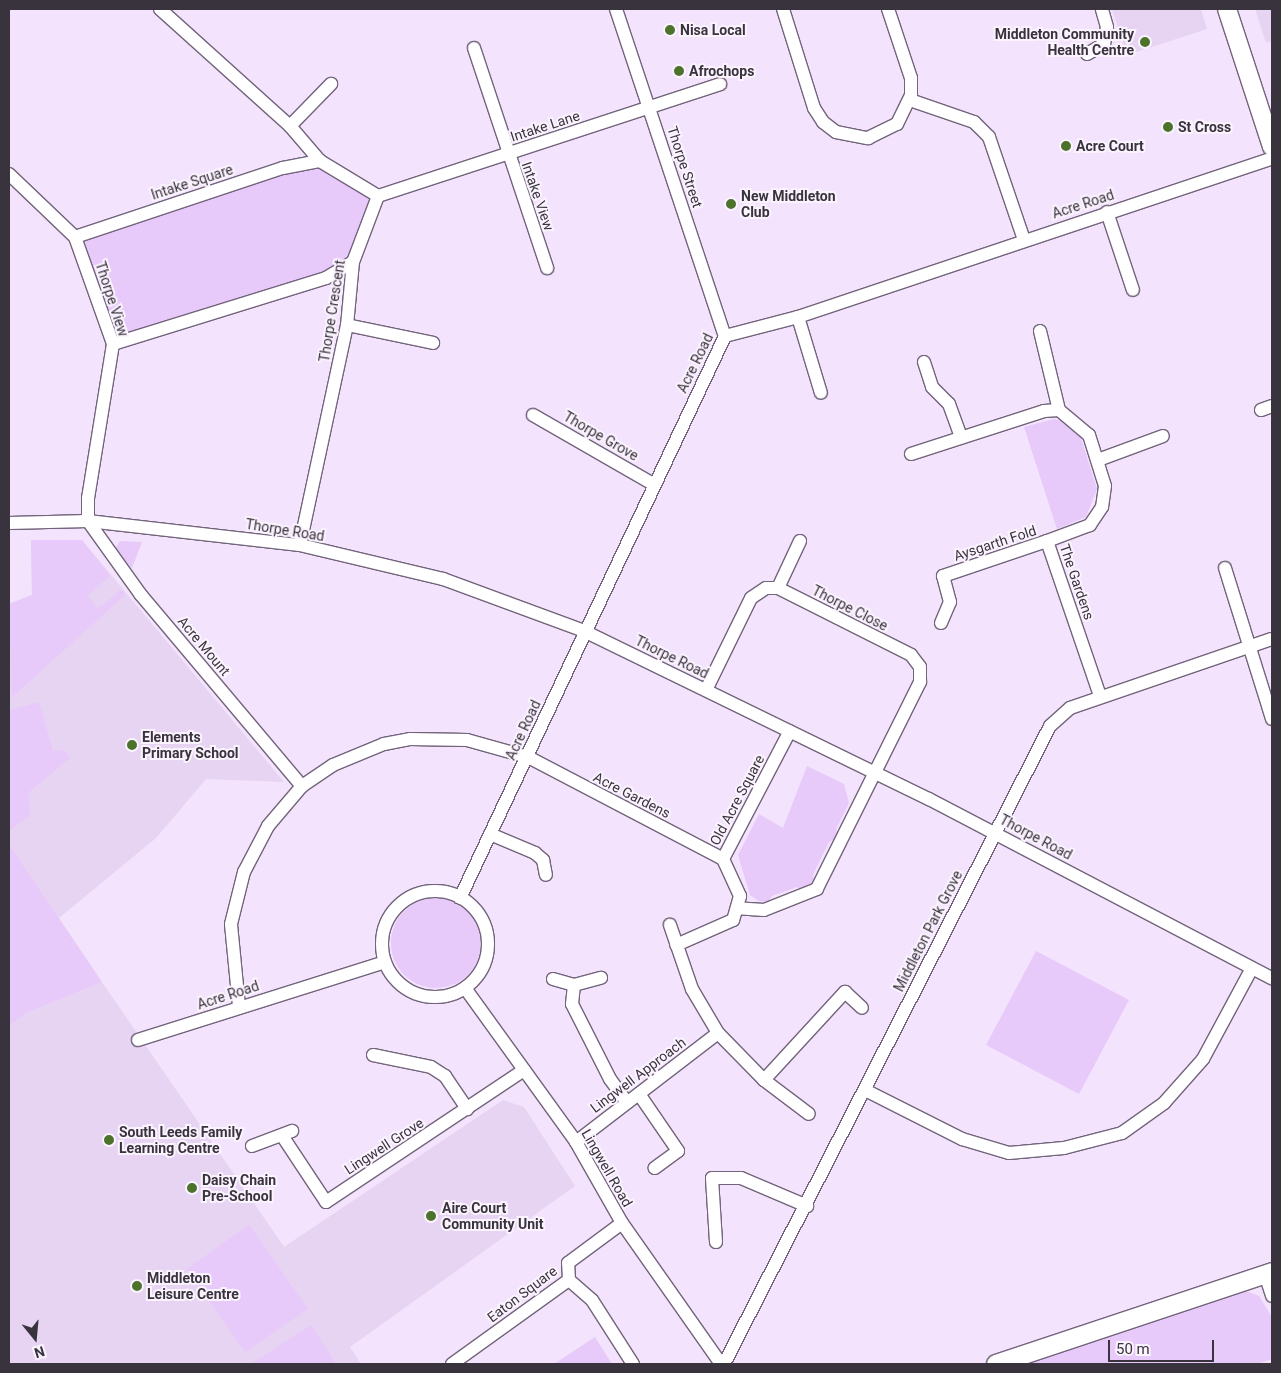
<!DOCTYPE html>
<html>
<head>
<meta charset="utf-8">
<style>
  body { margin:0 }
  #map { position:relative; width:1281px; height:1373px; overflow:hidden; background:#f3e3fd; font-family:Roboto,sans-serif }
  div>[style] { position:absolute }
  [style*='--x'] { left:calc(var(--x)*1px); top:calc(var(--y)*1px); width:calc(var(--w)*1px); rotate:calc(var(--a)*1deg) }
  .built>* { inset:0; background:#e7d3f2 }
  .green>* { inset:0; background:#e7c9fa }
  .round { border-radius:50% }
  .roads { filter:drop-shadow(1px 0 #72647b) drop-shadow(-1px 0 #72647b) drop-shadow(0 1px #72647b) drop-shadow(0 -1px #72647b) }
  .street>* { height:12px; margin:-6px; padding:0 6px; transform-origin:6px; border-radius:6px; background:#fff }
  .street>.ring { margin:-6px; padding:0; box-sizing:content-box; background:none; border:12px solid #fff; border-radius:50% }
  .secondary>* { height:18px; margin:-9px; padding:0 9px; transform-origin:9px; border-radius:9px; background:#fff }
  .dots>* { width:14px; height:14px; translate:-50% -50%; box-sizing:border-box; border:2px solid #fbf4ff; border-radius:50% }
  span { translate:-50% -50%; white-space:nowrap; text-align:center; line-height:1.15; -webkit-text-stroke:4px #fbf4ff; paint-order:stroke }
  .poi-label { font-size:14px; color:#39333d; font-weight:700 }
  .left { translate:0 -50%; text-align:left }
  .right { translate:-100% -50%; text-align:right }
  .street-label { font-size:14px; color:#39333d }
  .frame { position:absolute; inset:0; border:10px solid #39333d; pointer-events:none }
  .north { position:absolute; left:10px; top:1313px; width:50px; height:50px; -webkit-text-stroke:4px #fbf4ff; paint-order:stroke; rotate:163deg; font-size:14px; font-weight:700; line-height:20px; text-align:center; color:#39333d }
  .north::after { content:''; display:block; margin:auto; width:18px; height:22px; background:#39333d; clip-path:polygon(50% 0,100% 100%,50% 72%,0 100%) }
  .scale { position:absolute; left:1108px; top:1340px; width:106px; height:22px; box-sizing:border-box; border:2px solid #39333d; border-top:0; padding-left:6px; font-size:15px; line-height:18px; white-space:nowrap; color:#39333d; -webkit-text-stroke:4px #fbf4ff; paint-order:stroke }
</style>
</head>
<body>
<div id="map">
  <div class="built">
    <div style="clip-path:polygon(1112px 9px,1201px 9px,1207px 29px,1127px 55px)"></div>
    <div style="clip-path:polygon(1255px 9px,1272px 9px,1272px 41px,1266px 43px)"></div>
    <div style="clip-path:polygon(31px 540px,82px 540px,284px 782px,206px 779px,156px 838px,59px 918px,9px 844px,9px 604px,32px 595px)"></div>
    <div style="clip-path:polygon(102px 982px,284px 1247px,503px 1100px,524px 1107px,575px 1186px,350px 1347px,361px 1364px,9px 1364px,9px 1026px,26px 1013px)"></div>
  </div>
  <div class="green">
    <div style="clip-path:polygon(320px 161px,378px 196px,353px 262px,326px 278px,113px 344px,75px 237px)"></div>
    <div style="clip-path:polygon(1054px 419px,1065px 422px,1081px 438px,1097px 489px,1086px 517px,1057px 529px,1024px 427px)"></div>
    <div style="clip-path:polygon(31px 540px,82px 540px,110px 576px,87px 596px,98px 608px,121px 590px,125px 595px,12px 697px,9px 604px,32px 595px)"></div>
    <div style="clip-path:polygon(120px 541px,142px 542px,132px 568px,114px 550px)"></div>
    <div style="clip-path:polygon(39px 702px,53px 751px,64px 750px,70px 758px,29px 792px,30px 815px,9px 831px,9px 710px)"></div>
    <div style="clip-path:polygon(807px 766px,844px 784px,849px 803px,836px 829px,838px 837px,829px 842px,813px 875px,815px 884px,804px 891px,797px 887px,772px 896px,768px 902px,759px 901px,750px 895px,738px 855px,759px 814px,783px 828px)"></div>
    <div style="clip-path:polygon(9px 844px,102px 982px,26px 1013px,9px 1026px)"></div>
    <div class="round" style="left:391px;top:898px;width:90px;height:90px"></div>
    <div style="clip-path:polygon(1036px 951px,1129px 1000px,1079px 1094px,986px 1045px)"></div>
    <div style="clip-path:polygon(249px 1225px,308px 1309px,245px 1352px,187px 1269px)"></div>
    <div style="clip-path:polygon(1244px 1290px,1259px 1296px,1272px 1317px,1272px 1359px,1257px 1364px,1025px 1364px)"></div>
    <div style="clip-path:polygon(311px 1325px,336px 1364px,251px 1364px)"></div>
    <div style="clip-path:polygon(595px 1337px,612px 1364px,554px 1364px)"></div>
  </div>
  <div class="roads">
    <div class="street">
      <div style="--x:160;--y:9;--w:175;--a:42"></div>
      <div style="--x:290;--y:126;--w:46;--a:49.4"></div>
      <div style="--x:320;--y:161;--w:68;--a:31.1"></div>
      <div style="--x:378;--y:196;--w:71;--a:110.7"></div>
      <div style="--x:353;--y:262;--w:63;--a:95.4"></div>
      <div style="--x:347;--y:325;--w:225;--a:102.1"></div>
      <div style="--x:616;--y:9;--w:345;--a:71.6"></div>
      <div style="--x:783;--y:9;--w:104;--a:72.6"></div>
      <div style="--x:814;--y:108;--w:17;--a:57"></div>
      <div style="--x:823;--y:122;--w:16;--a:38"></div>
      <div style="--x:836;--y:132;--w:33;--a:11"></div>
      <div style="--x:868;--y:138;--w:32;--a:-26"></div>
      <div style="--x:897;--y:124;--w:32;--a:-64"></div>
      <div style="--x:911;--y:95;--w:17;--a:-90"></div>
      <div style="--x:911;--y:78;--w:73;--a:-108.4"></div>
      <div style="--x:474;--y:48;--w:232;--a:71.6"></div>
      <div style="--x:1087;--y:54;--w:20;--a:-30"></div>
      <div style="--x:1104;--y:44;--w:17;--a:-80"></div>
      <div style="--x:1107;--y:27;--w:19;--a:-106"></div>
      <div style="--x:910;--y:100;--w:68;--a:19"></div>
      <div style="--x:974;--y:122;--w:21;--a:45"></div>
      <div style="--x:989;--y:137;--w:109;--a:71.2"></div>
      <div style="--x:290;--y:126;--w:59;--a:-45.7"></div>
      <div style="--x:9;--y:174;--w:91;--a:43.7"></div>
      <div style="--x:75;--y:237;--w:114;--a:70.4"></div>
      <div style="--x:113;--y:344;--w:156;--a:99.2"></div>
      <div style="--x:88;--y:498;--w:23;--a:90"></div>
      <div style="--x:88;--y:521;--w:91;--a:54.4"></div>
      <div style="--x:141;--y:595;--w:250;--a:49.9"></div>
      <div style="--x:378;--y:196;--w:360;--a:-18.1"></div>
      <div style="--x:1107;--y:212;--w:82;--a:71.6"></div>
      <div style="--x:75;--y:237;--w:219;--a:-18.4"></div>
      <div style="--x:283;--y:168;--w:38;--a:-11"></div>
      <div style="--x:798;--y:317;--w:79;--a:73.2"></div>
      <div style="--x:347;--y:325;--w:88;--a:11.8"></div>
      <div style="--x:1040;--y:331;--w:81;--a:76.5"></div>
      <div style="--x:113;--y:344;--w:223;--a:-17.2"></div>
      <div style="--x:326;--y:278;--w:31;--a:-31"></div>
      <div style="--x:924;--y:362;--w:26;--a:72"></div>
      <div style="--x:932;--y:387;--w:24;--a:45"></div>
      <div style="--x:949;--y:404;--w:35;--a:70"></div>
      <div style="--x:1261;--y:410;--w:12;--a:-20"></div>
      <div style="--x:533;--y:415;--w:138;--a:29.9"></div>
      <div style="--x:911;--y:454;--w:140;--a:-17.9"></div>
      <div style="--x:1044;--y:411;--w:15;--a:-4"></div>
      <div style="--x:1059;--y:410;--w:39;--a:40"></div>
      <div style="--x:1089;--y:435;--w:53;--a:72.6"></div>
      <div style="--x:1105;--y:486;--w:21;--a:98"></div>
      <div style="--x:1102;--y:507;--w:22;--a:124"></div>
      <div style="--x:1090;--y:525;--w:46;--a:159.6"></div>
      <div style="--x:1047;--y:541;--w:164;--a:71.1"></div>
      <div style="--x:1098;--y:460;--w:69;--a:-20.3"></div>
      <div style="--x:9;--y:523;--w:79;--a:-1.5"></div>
      <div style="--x:88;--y:521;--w:213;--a:6.5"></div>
      <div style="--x:300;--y:545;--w:147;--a:13.4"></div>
      <div style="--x:443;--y:579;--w:150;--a:20.2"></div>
      <div style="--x:584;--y:631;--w:384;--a:26"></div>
      <div style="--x:929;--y:799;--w:387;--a:27.6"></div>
      <div style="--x:1225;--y:568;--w:158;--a:72.7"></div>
      <div style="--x:778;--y:588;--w:52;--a:-64.9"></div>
      <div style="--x:941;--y:623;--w:23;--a:-67"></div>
      <div style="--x:950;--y:602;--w:27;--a:-105"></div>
      <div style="--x:943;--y:576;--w:110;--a:-18.6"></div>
      <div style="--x:706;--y:690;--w:102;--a:-63.9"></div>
      <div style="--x:751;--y:598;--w:18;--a:-34"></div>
      <div style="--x:766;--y:588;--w:12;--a:0"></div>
      <div style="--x:778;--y:588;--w:149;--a:26.7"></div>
      <div style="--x:911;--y:655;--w:15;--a:53"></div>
      <div style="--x:920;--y:667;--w:15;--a:90"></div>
      <div style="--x:920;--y:682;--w:231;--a:116.5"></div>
      <div style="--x:817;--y:889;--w:57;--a:158.4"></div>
      <div style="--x:764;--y:910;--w:26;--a:-176"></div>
      <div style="--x:490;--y:834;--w:49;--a:22.9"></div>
      <div style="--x:535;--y:853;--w:11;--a:41"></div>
      <div style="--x:543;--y:860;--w:15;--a:79"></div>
      <div style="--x:723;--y:859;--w:144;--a:-62.4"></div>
      <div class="ring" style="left:382px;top:891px;width:94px;height:94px"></div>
      <div style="--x:460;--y:898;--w:621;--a:-64.75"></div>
      <div style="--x:725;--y:336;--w:75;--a:-14.6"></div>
      <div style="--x:798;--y:317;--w:500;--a:-18.5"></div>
      <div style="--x:553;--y:979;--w:22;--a:16"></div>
      <div style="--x:574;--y:985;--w:28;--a:-15"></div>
      <div style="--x:574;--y:985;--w:19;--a:96"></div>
      <div style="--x:572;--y:1004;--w:84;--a:63.1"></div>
      <div style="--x:610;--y:1079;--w:29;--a:54"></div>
      <div style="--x:465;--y:988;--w:190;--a:54.2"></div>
      <div style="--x:576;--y:1142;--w:93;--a:60.4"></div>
      <div style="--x:622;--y:1223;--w:172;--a:54.9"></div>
      <div style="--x:239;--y:1006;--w:82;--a:-95.6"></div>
      <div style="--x:231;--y:924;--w:54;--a:-76"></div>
      <div style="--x:244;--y:872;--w:52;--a:-62.4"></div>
      <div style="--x:268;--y:826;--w:52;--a:-49.6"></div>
      <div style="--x:302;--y:786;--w:37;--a:-34"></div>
      <div style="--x:333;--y:765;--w:55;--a:-22.4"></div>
      <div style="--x:384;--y:744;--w:26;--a:-11"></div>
      <div style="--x:410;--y:739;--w:57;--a:1"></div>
      <div style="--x:467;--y:740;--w:63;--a:15.6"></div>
      <div style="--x:528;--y:757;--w:220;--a:27.6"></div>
      <div style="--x:723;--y:859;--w:41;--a:65.3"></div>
      <div style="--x:740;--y:896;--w:25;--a:106"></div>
      <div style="--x:733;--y:920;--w:62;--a:156.3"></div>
      <div style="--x:718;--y:1033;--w:66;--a:45.6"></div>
      <div style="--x:764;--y:1080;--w:56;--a:37.1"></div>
      <div style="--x:138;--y:1040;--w:259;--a:-17.5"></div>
      <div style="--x:373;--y:1055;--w:59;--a:11.7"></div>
      <div style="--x:431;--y:1067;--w:17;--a:33"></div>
      <div style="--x:445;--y:1076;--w:40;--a:56"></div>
      <div style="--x:764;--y:1080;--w:120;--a:-47.4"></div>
      <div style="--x:845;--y:992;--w:23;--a:43"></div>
      <div style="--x:865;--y:1090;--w:109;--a:26.8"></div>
      <div style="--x:962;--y:1139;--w:49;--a:16.6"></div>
      <div style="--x:1009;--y:1153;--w:55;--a:-5.2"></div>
      <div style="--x:1064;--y:1148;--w:60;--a:-14.5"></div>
      <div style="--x:1122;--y:1133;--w:52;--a:-35.5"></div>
      <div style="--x:1164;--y:1103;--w:59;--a:-48.4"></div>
      <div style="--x:1203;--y:1059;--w:103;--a:-61.7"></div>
      <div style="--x:639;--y:1094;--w:69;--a:55.6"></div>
      <div style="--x:678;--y:1151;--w:29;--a:144"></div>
      <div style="--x:283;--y:1137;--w:78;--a:56.5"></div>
      <div style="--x:326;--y:1202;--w:238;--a:-33.7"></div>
      <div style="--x:576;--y:1142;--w:179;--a:-37.5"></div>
      <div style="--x:718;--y:1033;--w:51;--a:-120.6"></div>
      <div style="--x:692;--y:989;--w:68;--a:-109"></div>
      <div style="--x:252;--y:1146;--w:43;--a:-20.6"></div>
      <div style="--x:716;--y:1242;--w:64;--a:-93.6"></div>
      <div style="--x:712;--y:1178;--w:29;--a:0"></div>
      <div style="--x:741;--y:1178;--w:72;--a:23"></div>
      <div style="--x:1265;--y:1274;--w:23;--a:72"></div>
      <div style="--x:569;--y:1280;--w:30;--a:41"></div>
      <div style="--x:592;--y:1300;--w:76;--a:57.4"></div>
      <div style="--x:452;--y:1364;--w:144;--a:-35.7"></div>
      <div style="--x:569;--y:1280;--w:17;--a:-93"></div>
      <div style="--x:568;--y:1263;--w:67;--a:-36.5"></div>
      <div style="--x:724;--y:1364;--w:716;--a:-62.93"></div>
      <div style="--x:1050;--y:726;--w:27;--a:-42"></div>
      <div style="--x:1070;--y:708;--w:213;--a:-18.9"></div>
    </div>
    <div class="secondary">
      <div style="--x:1227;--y:9;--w:145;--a:71.9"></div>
      <div style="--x:996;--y:1364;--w:291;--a:-18.4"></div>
    </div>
  </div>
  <div class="dots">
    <div style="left:670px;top:30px;background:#4c722c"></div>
    <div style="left:1145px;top:42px;background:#4c722c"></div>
    <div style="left:679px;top:71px;background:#4c722c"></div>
    <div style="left:1168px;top:127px;background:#4c722c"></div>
    <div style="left:1066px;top:146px;background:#4c722c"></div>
    <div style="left:731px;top:204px;background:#4c722c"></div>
    <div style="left:132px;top:745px;background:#4c722c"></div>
    <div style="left:109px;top:1140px;background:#4c722c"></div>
    <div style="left:192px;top:1188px;background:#4c722c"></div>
    <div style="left:431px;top:1216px;background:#4c722c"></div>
    <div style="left:137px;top:1286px;background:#4c722c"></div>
  </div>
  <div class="poi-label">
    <span class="left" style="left:680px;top:30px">Nisa Local</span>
    <span class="right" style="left:1134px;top:42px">Middleton Community<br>Health Centre</span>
    <span class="left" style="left:689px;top:71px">Afrochops</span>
    <span class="left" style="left:1178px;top:127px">St Cross</span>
    <span class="left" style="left:1076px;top:146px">Acre Court</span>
    <span class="left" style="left:741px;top:204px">New Middleton<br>Club</span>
    <span class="left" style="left:142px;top:745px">Elements<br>Primary School</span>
    <span class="left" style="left:119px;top:1140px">South Leeds Family<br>Learning Centre</span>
    <span class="left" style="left:202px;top:1188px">Daisy Chain<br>Pre-School</span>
    <span class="left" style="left:442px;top:1216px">Aire Court<br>Community Unit</span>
    <span class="left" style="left:147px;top:1286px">Middleton<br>Leisure Centre</span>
  </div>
  <div class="street-label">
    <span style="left:545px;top:126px;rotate:-18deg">Intake Lane</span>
    <span style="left:685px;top:167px;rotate:72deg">Thorpe Street</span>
    <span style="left:192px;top:182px;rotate:-18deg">Intake Square</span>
    <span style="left:538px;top:196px;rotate:71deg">Intake View</span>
    <span style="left:1083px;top:204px;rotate:-18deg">Acre Road</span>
    <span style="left:112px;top:299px;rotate:72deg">Thorpe View</span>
    <span style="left:332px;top:311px;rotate:-81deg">Thorpe Crescent</span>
    <span style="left:695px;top:363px;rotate:-64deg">Acre Road</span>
    <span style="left:601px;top:436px;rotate:30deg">Thorpe Grove</span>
    <span style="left:285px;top:530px;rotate:9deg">Thorpe Road</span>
    <span style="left:995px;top:543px;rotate:-18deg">Aysgarth Fold</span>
    <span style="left:1077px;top:582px;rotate:71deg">The Gardens</span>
    <span style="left:850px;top:608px;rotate:27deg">Thorpe Close</span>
    <span style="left:204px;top:646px;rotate:50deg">Acre Mount</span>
    <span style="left:672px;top:657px;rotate:26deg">Thorpe Road</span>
    <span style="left:523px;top:730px;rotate:-65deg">Acre Road</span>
    <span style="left:632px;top:795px;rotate:27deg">Acre Gardens</span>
    <span style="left:737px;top:800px;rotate:-62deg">Old Acre Square</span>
    <span style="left:1036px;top:837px;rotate:28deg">Thorpe Road</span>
    <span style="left:928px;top:931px;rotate:-63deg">Middleton Park Grove</span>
    <span style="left:228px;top:995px;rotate:-18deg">Acre Road</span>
    <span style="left:638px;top:1075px;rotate:-37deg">Lingwell Approach</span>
    <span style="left:384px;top:1146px;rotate:-33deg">Lingwell Grove</span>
    <span style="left:607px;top:1168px;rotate:60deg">Lingwell Road</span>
    <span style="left:522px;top:1294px;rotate:-37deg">Eaton Square</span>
  </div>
  <div class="frame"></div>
  <div class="north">N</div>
  <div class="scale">50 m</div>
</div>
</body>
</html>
